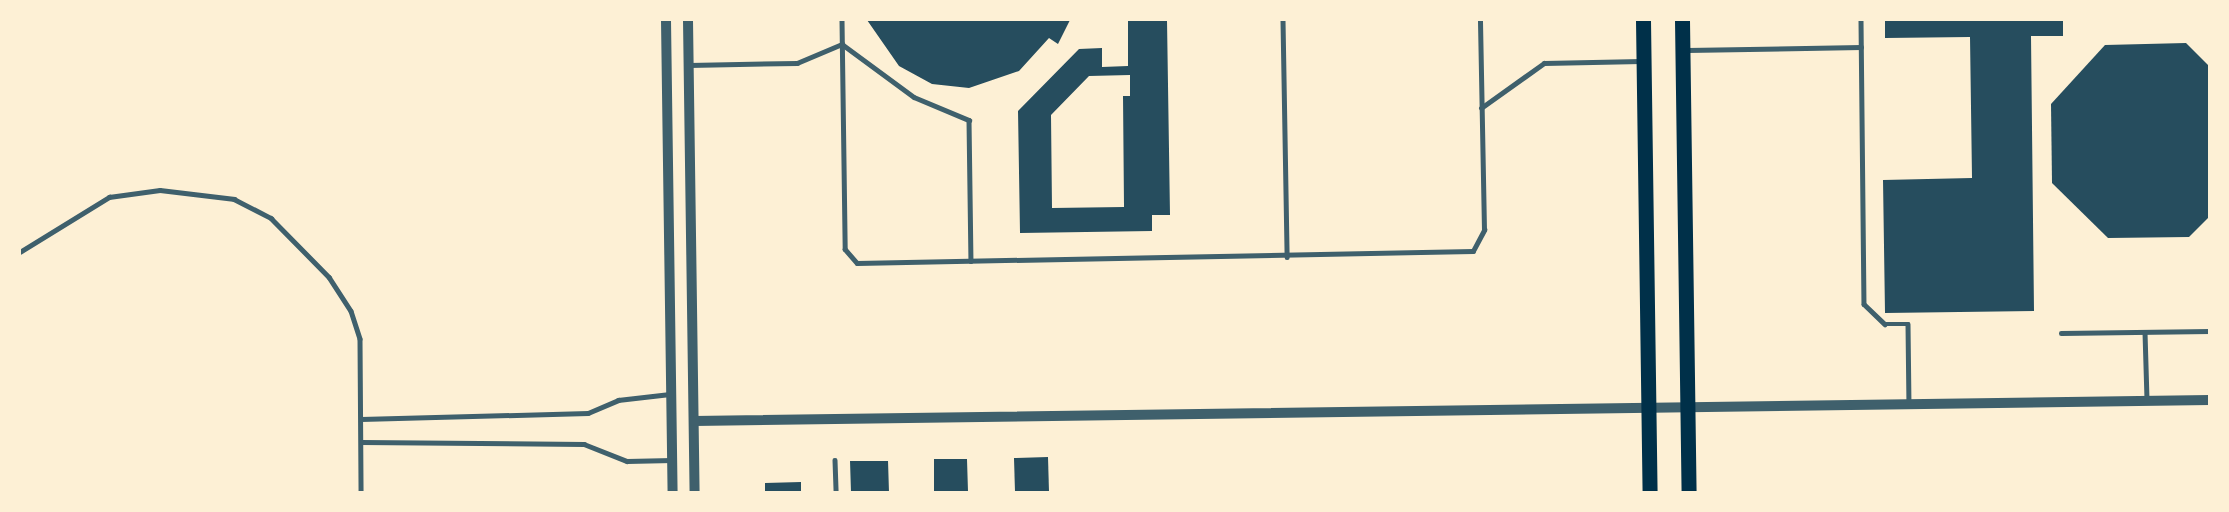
<!DOCTYPE html>
<html>
<head>
<meta charset="utf-8">
<style>
  body { margin:0 }
  #map { position:relative; width:2229px; height:512px; overflow:hidden; background:#fdf0d5; font-family:"Zilla Slab",serif }
  div>[style] { position:absolute }
  [style*='--x'] { left:calc(var(--x)*1px); top:calc(var(--y)*1px); width:calc(var(--w)*1px); rotate:calc(var(--a)*1deg) }
  .building>* { inset:0; background:#264d5e }
  .service>* { height:4.5px; margin:-2.25px; padding:0 2.25px; transform-origin:2.25px; border-radius:2.25px; background:#3f606c }
  .tertiary>* { height:10px; margin:-5px; padding:0 5px; transform-origin:5px; border-radius:5px; background:#3f606c }
  .primary>* { height:15px; margin:-7.5px; padding:0 7.5px; transform-origin:7.5px; border-radius:7.5px; background:#003049 }
  span { translate:-50% -50%; white-space:nowrap; text-align:center; line-height:1.15; -webkit-text-stroke:4.5px #fdf0d5; paint-order:stroke }
  .frame { position:absolute; inset:0; border:21px solid #fdf0d5; pointer-events:none }
</style>
</head>
<body>
<div id="map">
  <div class="building">
    <div style="clip-path:polygon(867px 20px,1070px 20px,1058px 44px,1049px 38px,1019px 71px,969px 88px,932px 84px,899px 66px)"></div>
    <div style="clip-path:polygon(evenodd,1128px 20px,1167px 20px,1170px 215px,1152px 215px,1152px 231px,1020px 233px,1018px 111px,1079px 49px,1102px 48px,1102px 67px,1128px 66px,1128px 20px,1130px 75px,1130px 96px,1123px 96px,1124px 207px,1052px 208px,1051px 115px,1089px 76px,1130px 75px)"></div>
    <div style="clip-path:polygon(1885px 20px,2063px 20px,2063px 36px,2031px 36px,2034px 311px,1885px 313px,1883px 180px,1972px 178px,1970px 37px,1885px 38px)"></div>
    <div style="clip-path:polygon(2186px 43px,2210px 67px,2210px 216px,2189px 237px,2108px 238px,2052px 183px,2051px 104px,2105px 45px)"></div>
    <div style="clip-path:polygon(1048px 457px,1049px 492px,1015px 492px,1014px 458px)"></div>
    <div style="clip-path:polygon(934px 459px,967px 459px,968px 492px,934px 492px)"></div>
    <div style="clip-path:polygon(850px 461px,888px 461px,889px 492px,851px 492px)"></div>
    <div style="clip-path:polygon(801px 482px,801px 492px,765px 492px,765px 483px)"></div>
  </div>
  <div class="service">
    <div style="--x:842;--y:20;--w:229;--a:89.2"></div>
    <div style="--x:845;--y:249;--w:18;--a:49"></div>
    <div style="--x:857;--y:263;--w:616;--a:-1.12"></div>
    <div style="--x:1473;--y:251;--w:24;--a:-62"></div>
    <div style="--x:1484;--y:230;--w:210;--a:-91.1"></div>
    <div style="--x:1283;--y:20;--w:237;--a:89"></div>
    <div style="--x:1861;--y:20;--w:284;--a:89.4"></div>
    <div style="--x:1864;--y:304;--w:29;--a:44"></div>
    <div style="--x:1885;--y:324;--w:23;--a:0"></div>
    <div style="--x:1908;--y:324;--w:80;--a:89.3"></div>
    <div style="--x:1687;--y:50;--w:174;--a:-1"></div>
    <div style="--x:689;--y:65;--w:108;--a:-1.1"></div>
    <div style="--x:797;--y:63;--w:49;--a:-22.9"></div>
    <div style="--x:842;--y:44;--w:89;--a:36.4"></div>
    <div style="--x:914;--y:97;--w:60;--a:22.7"></div>
    <div style="--x:969;--y:120;--w:141;--a:89.2"></div>
    <div style="--x:1481;--y:108;--w:77;--a:-35.5"></div>
    <div style="--x:1544;--y:63;--w:97;--a:-1.2"></div>
    <div style="--x:20;--y:252;--w:105;--a:-31.7"></div>
    <div style="--x:109;--y:197;--w:51;--a:-7.8"></div>
    <div style="--x:160;--y:190;--w:75;--a:6.9"></div>
    <div style="--x:234;--y:199;--w:42;--a:27.2"></div>
    <div style="--x:271;--y:218;--w:83;--a:45.5"></div>
    <div style="--x:329;--y:277;--w:40;--a:57.1"></div>
    <div style="--x:351;--y:311;--w:29;--a:72"></div>
    <div style="--x:360;--y:339;--w:153;--a:89.6"></div>
    <div style="--x:2145;--y:332;--w:69;--a:88.3"></div>
    <div style="--x:2061;--y:333;--w:149;--a:-0.8"></div>
    <div style="--x:361;--y:419;--w:227;--a:-1.5"></div>
    <div style="--x:588;--y:413;--w:33;--a:-23"></div>
    <div style="--x:618;--y:400;--w:52;--a:-6.6"></div>
    <div style="--x:361;--y:442;--w:223;--a:0.5"></div>
    <div style="--x:584;--y:444;--w:46;--a:21.6"></div>
    <div style="--x:627;--y:461;--w:45;--a:-1.3"></div>
    <div style="--x:835;--y:460;--w:32;--a:88"></div>
  </div>
  <div class="tertiary">
    <div style="--x:666;--y:20;--w:472;--a:89.2"></div>
    <div style="--x:688;--y:20;--w:472;--a:89.2"></div>
    <div style="--x:694;--y:421;--w:1516;--a:-0.79"></div>
  </div>
  <div class="primary">
    <div style="--x:1643;--y:20;--w:472;--a:89.2"></div>
    <div style="--x:1682;--y:20;--w:472;--a:89.2"></div>
  </div>
  <div class="frame"></div>
</div>
</body>
</html>
